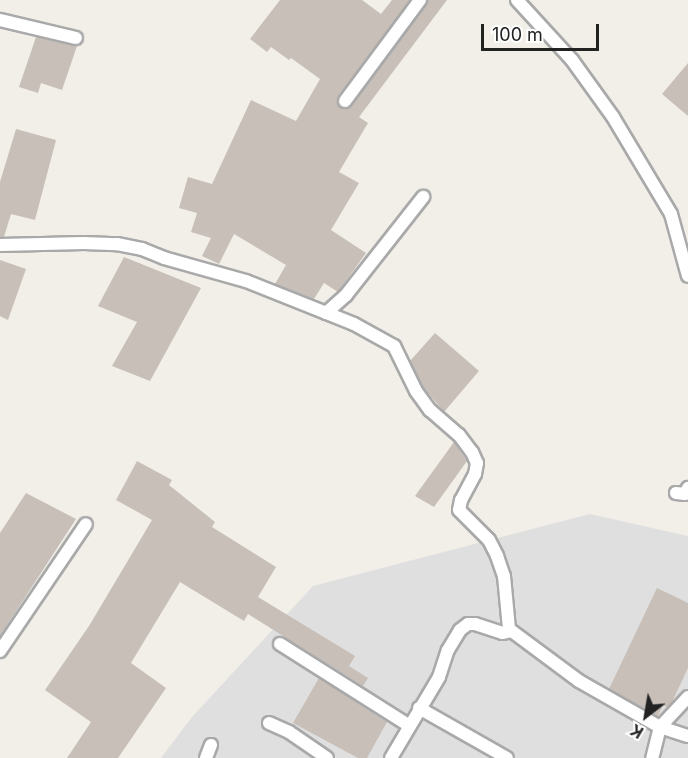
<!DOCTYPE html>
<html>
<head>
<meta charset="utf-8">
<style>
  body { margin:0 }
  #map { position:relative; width:688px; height:758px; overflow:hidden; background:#f2efe9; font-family:Inter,sans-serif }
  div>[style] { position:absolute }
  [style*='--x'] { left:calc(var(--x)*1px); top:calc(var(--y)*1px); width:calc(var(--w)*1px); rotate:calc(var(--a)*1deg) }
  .residential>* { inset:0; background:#e0dfdf }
  .building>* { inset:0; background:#c7bfb8 }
  .roads { filter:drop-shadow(2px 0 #a9a9a9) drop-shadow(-2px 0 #a9a9a9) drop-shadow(0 2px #a9a9a9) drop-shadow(0 -2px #a9a9a9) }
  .minor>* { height:12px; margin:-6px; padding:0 6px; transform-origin:6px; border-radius:6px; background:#fff }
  span { translate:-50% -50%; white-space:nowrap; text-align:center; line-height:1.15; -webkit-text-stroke:4.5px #fff; paint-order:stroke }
  .north { position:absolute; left:616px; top:686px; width:60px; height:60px; -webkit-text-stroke:4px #fff; paint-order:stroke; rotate:211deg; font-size:16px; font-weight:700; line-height:24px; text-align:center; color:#222 }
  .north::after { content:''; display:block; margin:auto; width:21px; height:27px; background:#222; clip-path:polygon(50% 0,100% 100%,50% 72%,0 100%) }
  .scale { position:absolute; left:481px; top:24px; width:118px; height:27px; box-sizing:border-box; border:3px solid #222; border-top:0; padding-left:8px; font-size:18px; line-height:21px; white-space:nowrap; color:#222; -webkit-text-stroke:4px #fff; paint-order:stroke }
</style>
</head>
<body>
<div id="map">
  <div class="residential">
    <div style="clip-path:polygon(590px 514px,688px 536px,688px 758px,161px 758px,192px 717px,313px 586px)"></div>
  </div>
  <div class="building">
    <div style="clip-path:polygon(280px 0,362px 0,381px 14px,392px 0,410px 0,338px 96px,338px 105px,345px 109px,352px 106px,428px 0,447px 0,359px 117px,368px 123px,339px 172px,359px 183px,331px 230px,366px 253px,338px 292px,324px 283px,314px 299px,275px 284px,286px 265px,234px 234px,219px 264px,202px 256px,211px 238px,191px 232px,197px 213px,179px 208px,188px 177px,212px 184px,251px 100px,296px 121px,320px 79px,291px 58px,289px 60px,271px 47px,267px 52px,250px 39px)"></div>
    <div style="clip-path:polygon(36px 37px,77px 46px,62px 90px,41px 83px,38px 93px,19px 87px)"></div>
    <div style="clip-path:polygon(688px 63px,688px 116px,662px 94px)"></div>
    <div style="clip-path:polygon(16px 129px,56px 140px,35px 220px,11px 214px,4px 237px,0 237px,0 182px)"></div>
    <div style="clip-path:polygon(124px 257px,201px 288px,150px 381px,112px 366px,137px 322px,98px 306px)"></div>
    <div style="clip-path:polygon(0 260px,26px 269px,8px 320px,0 316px)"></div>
    <div style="clip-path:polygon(435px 333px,479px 371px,444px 412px,423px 387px,410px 361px)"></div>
    <div style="clip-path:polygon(454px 442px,467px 461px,434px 507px,415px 496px)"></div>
    <div style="clip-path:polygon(137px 461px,172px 480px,169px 485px,215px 522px,212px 527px,276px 567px,258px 597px,355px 656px,349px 666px,368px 678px,363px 686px,248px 614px,244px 621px,180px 582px,131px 663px,166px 688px,118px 758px,67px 758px,91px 722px,45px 690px,89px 626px,152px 520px,116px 500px)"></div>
    <div style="clip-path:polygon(26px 493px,76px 519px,0 636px,0 533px)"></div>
    <div style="clip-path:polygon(657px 588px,688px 603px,688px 668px,672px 702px,667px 707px,663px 705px,658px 716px,609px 689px)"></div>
    <div style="clip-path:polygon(319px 678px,387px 722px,367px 758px,358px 758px,293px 723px)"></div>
  </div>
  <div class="roads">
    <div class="minor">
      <div style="--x:517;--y:0;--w:81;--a:47.5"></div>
      <div style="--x:572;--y:60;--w:70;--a:54.3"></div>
      <div style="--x:613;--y:117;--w:113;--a:59.1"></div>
      <div style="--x:671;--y:214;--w:64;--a:74.7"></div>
      <div style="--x:0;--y:20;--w:78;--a:13.3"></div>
      <div style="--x:345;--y:101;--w:126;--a:-53.4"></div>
      <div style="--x:0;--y:245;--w:84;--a:-1.4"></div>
      <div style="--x:84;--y:243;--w:33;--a:2"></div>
      <div style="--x:117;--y:244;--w:25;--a:11"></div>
      <div style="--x:142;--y:249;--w:24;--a:22"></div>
      <div style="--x:164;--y:258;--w:85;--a:15.7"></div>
      <div style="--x:246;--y:281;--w:116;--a:21.7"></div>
      <div style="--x:354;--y:324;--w:46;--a:28.8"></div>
      <div style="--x:394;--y:346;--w:50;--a:63.9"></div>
      <div style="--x:416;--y:391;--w:24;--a:54"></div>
      <div style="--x:430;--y:410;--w:38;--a:41"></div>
      <div style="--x:459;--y:435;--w:21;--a:53"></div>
      <div style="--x:472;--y:452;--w:12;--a:66"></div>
      <div style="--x:477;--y:463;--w:11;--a:100"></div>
      <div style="--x:475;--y:474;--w:30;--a:118"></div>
      <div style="--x:461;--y:500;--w:10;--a:101"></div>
      <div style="--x:459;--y:510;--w:42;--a:45"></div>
      <div style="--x:489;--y:540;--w:18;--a:63"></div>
      <div style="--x:497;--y:556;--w:21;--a:71"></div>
      <div style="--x:504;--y:576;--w:53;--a:84.6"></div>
      <div style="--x:509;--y:629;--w:87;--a:36.6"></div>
      <div style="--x:579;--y:681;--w:93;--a:29.6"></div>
      <div style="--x:660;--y:727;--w:32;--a:104"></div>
      <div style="--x:326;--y:313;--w:27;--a:-42"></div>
      <div style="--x:346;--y:295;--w:125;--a:-51.8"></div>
      <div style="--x:676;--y:493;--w:9;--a:6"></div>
      <div style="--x:685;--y:494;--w:7;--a:-63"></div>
      <div style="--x:280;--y:644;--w:151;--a:32.3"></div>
      <div style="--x:0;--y:651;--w:153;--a:-55.9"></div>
      <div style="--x:688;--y:697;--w:41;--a:133"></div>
      <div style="--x:660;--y:727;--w:29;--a:18"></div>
      <div style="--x:419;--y:708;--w:101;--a:29.6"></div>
      <div style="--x:269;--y:723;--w:22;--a:24"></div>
      <div style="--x:289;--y:732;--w:46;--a:34.4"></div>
      <div style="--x:206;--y:758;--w:14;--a:-69"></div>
      <div style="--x:391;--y:758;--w:94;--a:-59.3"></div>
      <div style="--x:439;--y:677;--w:28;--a:-72"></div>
      <div style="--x:448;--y:650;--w:23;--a:-59"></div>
      <div style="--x:460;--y:630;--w:10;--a:-37"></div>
      <div style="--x:468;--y:624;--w:7;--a:0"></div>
      <div style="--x:475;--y:624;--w:29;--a:18"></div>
      <div style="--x:503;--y:633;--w:8;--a:-14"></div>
    </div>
  </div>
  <div class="north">K</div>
  <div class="scale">100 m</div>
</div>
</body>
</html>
